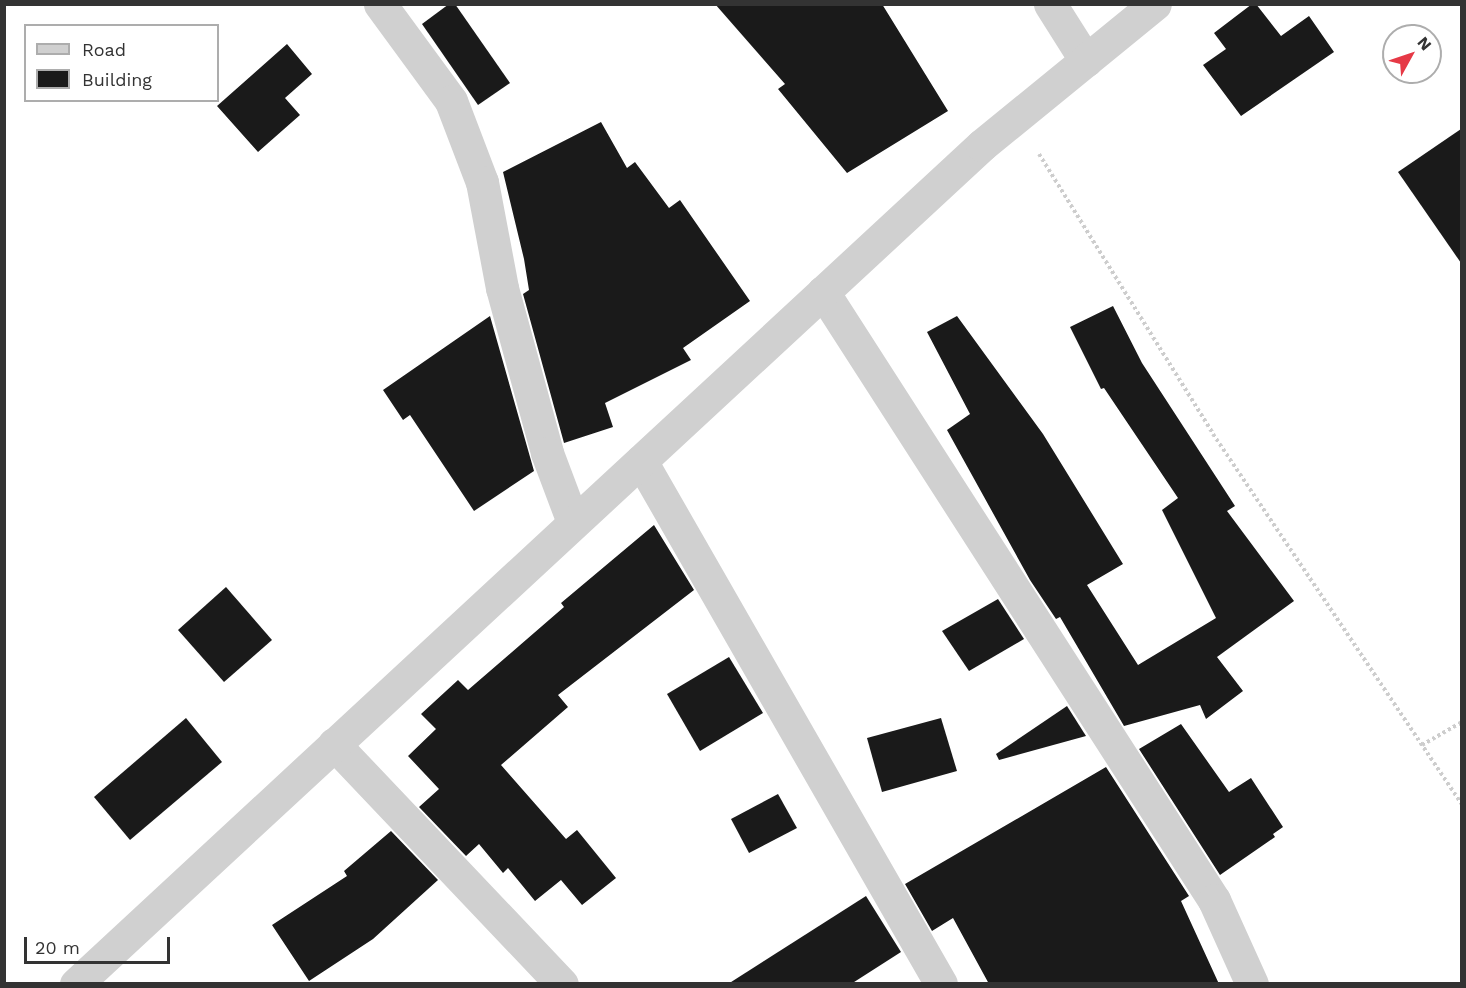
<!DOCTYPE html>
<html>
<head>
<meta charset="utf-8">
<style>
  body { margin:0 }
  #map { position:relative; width:1466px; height:988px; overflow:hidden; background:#fff; font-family:"Work Sans",sans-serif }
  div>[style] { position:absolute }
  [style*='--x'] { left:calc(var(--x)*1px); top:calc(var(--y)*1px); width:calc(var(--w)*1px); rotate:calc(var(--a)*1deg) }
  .building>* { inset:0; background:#1a1a1a }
  .path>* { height:4px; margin-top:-2px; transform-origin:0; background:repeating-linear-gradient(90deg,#cdcdcd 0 3px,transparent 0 6px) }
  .minor>* { height:33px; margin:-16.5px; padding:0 16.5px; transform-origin:16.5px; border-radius:16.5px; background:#d0d0d0 }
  span { translate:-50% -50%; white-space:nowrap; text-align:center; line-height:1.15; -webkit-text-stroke:6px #fff; paint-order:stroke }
  .frame { position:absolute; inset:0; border:6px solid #333; pointer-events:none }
  .legend { position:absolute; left:24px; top:24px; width:195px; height:78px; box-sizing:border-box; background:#fff; border:2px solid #adadad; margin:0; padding:8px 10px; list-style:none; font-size:18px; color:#333 }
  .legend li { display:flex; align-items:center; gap:12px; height:30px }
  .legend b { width:30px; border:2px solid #adadad }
  .north { position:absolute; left:1382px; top:24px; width:60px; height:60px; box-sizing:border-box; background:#fff; border:2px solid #adadad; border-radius:50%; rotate:50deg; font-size:16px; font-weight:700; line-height:24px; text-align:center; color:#333 }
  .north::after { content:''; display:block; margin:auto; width:21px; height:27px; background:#e63946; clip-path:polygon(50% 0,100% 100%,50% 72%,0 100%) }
  .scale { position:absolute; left:24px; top:937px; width:146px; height:27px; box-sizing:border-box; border:3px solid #333; border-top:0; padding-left:8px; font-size:18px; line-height:21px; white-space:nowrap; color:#333; -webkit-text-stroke:4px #fff; paint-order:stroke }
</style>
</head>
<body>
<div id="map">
  <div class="building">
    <div style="clip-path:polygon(449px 4px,455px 4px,510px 83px,478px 105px,422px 24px)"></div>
    <div style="clip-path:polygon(715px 4px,882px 4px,948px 111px,847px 173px,778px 89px,785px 84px)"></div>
    <div style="clip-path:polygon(1252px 4px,1256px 4px,1281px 36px,1309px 16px,1334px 52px,1241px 116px,1203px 65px,1226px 49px,1214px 33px)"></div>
    <div style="clip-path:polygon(287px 44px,312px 74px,285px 98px,300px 115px,258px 152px,217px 106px)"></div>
    <div style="clip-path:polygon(601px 122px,627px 168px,635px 162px,669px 208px,680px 200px,750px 301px,683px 348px,691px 360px,605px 403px,613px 427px,564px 443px,523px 294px,529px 290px,524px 259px,503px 172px)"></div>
    <div style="clip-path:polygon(1461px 129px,1461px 263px,1398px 172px)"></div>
    <div style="clip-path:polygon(1113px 306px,1142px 363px,1235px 506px,1227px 511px,1294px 601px,1217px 657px,1243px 691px,1206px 719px,1200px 705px,1124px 726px,1060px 617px,1056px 619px,1030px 580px,947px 430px,970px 414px,927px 332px,957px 316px,1043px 434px,1123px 564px,1087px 585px,1138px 665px,1216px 618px,1162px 510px,1178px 498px,1104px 388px,1101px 389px,1070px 327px)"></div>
    <div style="clip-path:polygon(490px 316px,534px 471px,474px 511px,410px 415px,403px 420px,383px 390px)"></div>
    <div style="clip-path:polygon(654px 525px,694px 590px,558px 695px,568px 707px,501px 765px,566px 839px,577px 830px,616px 878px,582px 905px,561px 880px,535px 901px,508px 868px,503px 873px,479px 844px,466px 856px,419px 807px,439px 789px,408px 756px,436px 729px,421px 714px,458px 680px,468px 690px,564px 607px,561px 603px)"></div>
    <div style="clip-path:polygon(226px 587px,272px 640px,224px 682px,178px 630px)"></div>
    <div style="clip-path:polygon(998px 599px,1024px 639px,969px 671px,942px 631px)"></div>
    <div style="clip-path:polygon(729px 657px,763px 713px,700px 751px,667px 694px)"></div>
    <div style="clip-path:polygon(1067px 706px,1086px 736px,999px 760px,996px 754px)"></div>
    <div style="clip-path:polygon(186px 718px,222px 762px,130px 840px,94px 797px)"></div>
    <div style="clip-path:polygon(941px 718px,957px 771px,882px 792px,867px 738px)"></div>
    <div style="clip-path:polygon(1181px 724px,1229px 792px,1251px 778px,1283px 827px,1273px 834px,1275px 837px,1220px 875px,1139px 749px)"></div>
    <div style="clip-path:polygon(1106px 767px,1189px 896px,1181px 901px,1219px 984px,989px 984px,953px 918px,932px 931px,905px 884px)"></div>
    <div style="clip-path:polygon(778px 794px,797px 828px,749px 853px,731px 819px)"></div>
    <div style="clip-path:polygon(391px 831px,438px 880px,373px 939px,309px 981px,272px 925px,347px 876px,344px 871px)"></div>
    <div style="clip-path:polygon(866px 896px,901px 952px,851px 984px,728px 984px)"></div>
  </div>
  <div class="path">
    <div style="--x:1039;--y:154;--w:330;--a:58.1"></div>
    <div style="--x:1213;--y:434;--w:446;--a:56.1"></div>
    <div style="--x:1422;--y:745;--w:46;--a:-29.9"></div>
  </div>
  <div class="minor">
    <div style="--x:380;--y:4;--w:120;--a:53.8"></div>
    <div style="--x:451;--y:101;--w:87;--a:69.1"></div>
    <div style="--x:482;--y:182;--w:108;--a:79.3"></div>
    <div style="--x:502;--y:288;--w:171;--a:74.7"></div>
    <div style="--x:547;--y:453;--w:74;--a:69.4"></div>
    <div style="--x:1050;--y:4;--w:67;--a:57.7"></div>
    <div style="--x:823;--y:292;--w:723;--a:57.26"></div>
    <div style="--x:1214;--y:900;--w:92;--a:65.7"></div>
    <div style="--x:641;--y:461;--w:603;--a:60.16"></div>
    <div style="--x:334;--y:744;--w:331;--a:46.5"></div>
    <div style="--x:76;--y:984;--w:1235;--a:-42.8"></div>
    <div style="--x:982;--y:145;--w:223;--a:-39.2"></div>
  </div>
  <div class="frame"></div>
  <ul class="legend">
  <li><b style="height:8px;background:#d0d0d0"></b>Road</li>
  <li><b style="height:16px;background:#1a1a1a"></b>Building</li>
  </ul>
  <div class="north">N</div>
  <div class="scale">20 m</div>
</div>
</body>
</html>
